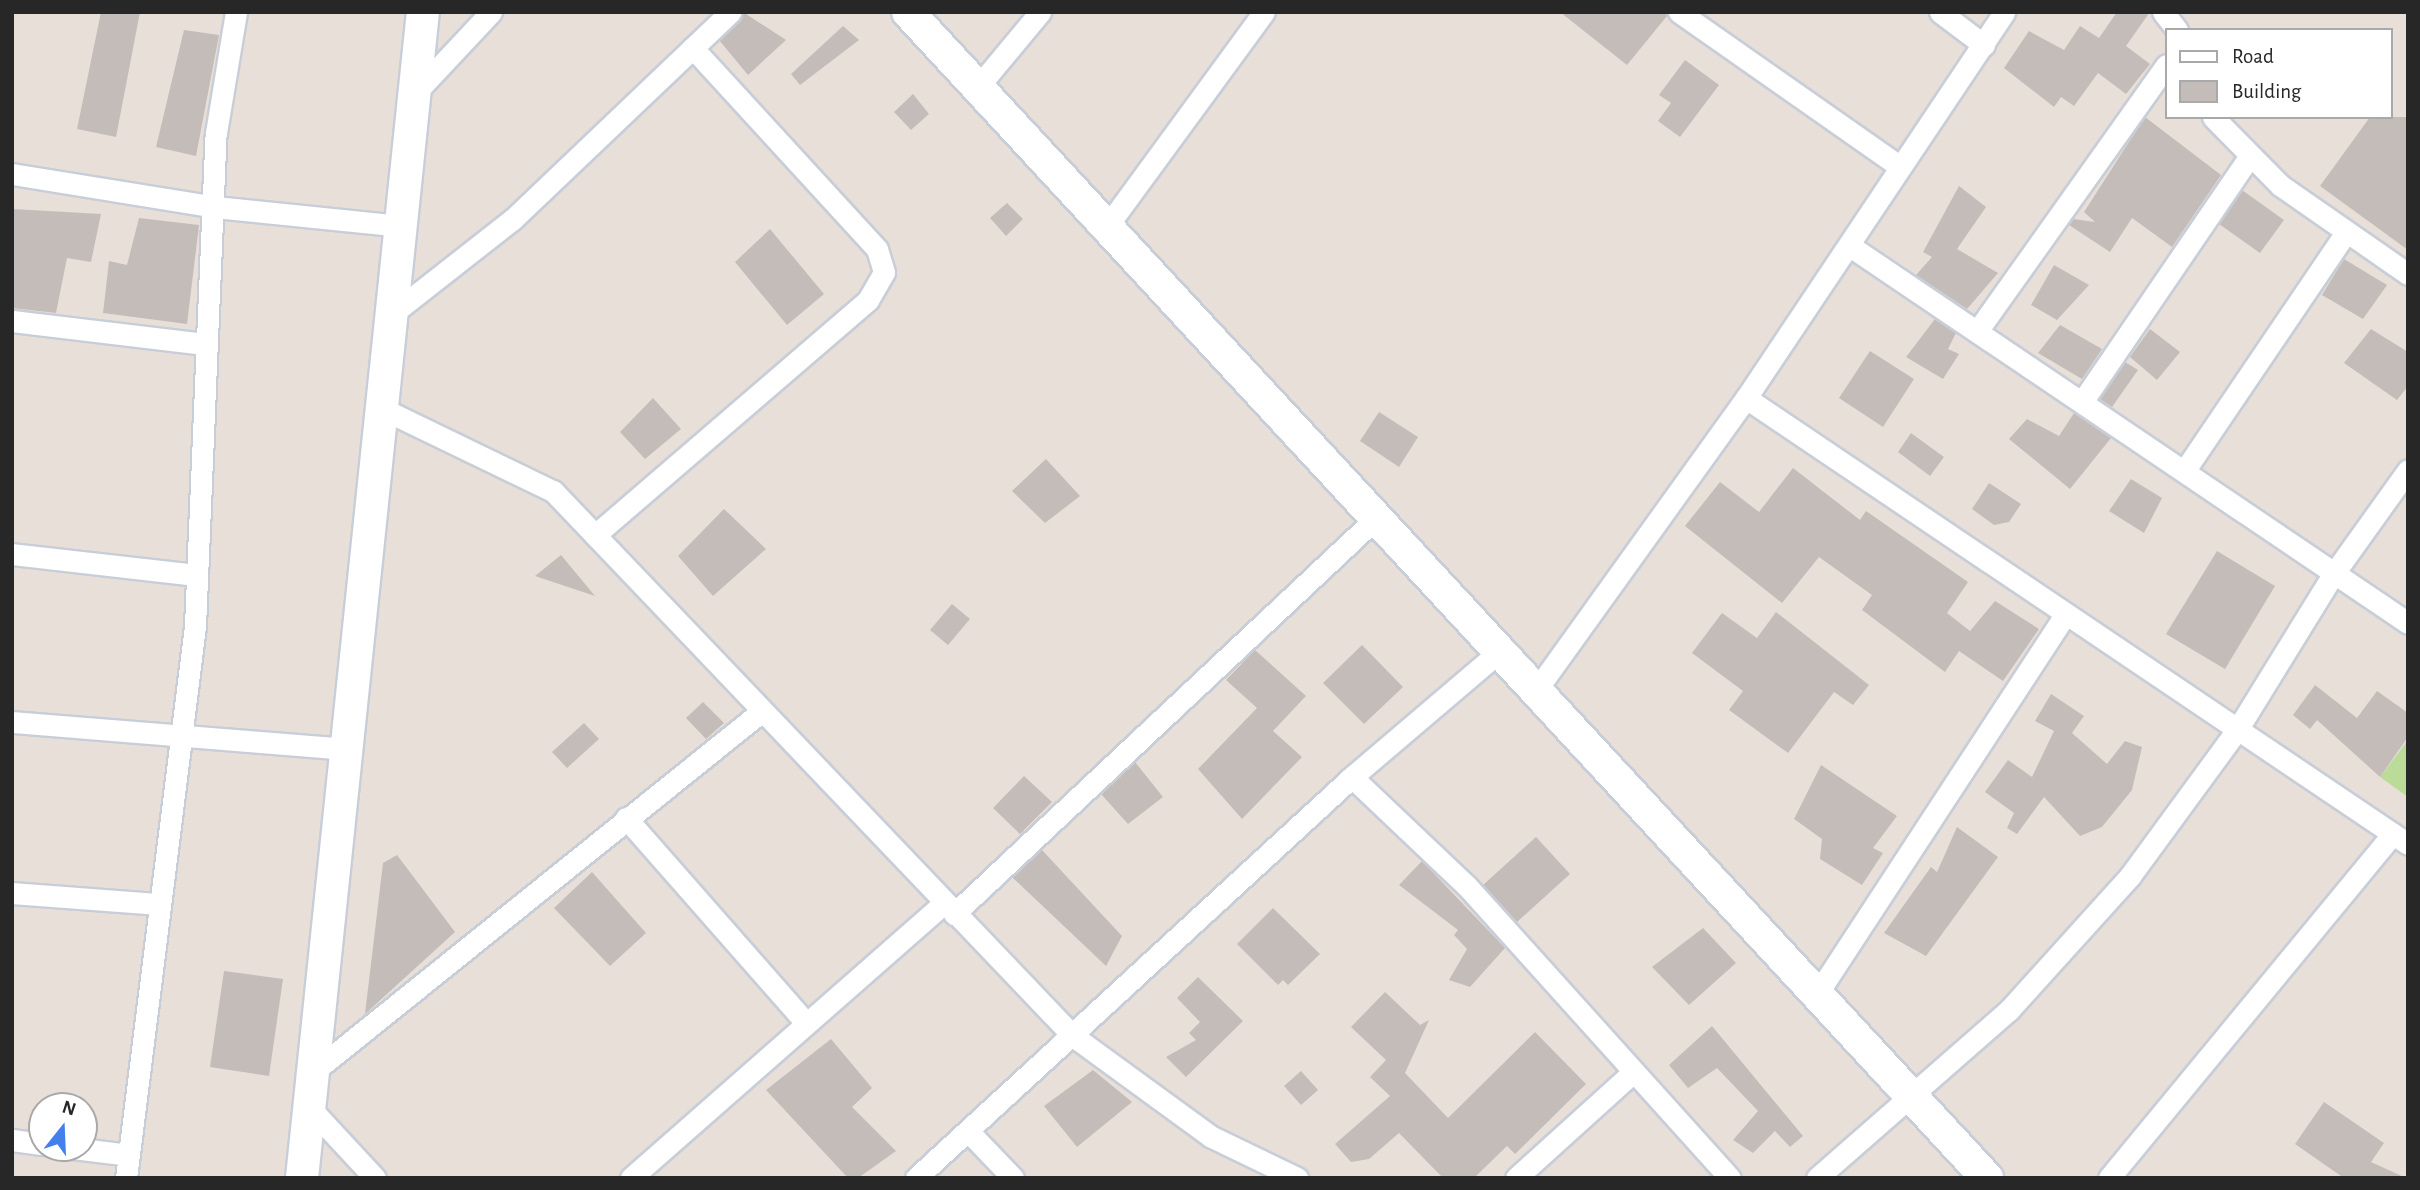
<!DOCTYPE html>
<html>
<head>
<meta charset="utf-8">
<style>
  body { margin:0 }
  #map { position:relative; width:2420px; height:1190px; overflow:hidden; background:#e9dfd9; font-family:"Alegreya Sans",sans-serif }
  div>[style] { position:absolute }
  [style*='--x'] { left:calc(var(--x)*1px); top:calc(var(--y)*1px); width:calc(var(--w)*1px); rotate:calc(var(--a)*1deg) }
  .green>* { inset:0; background:#bbdc99 }
  .building>* { inset:0; background:#c4bcb9 }
  .roads { filter:drop-shadow(2px 0 #c8ced8) drop-shadow(-2px 0 #c8ced8) drop-shadow(0 2px #c8ced8) drop-shadow(0 -2px #c8ced8) }
  .street>* { height:21px; margin:-10.5px; padding:0 10.5px; transform-origin:10.5px; border-radius:10.5px; background:#fff }
  .secondary>* { height:32px; margin:-16px; padding:0 16px; transform-origin:16px; border-radius:16px; background:#fff }
  span { translate:-50% -50%; white-space:nowrap; text-align:center; line-height:1.15; -webkit-text-stroke:7px #fff; paint-order:stroke }
  .frame { position:absolute; inset:0; border:14px solid #272727; pointer-events:none }
  .legend { position:absolute; left:2165px; top:28px; width:228px; height:91px; box-sizing:border-box; background:#fff; border:2px solid #a9a9a9; margin:0; padding:9px 12px; list-style:none; font-size:21px; color:#272727 }
  .legend li { display:flex; align-items:center; gap:14px; height:35px }
  .legend b { width:35px; border:2px solid #a9a9a9 }
  .north { position:absolute; left:28px; top:1092px; width:70px; height:70px; box-sizing:border-box; background:#fff; border:2px solid #a9a9a9; border-radius:50%; rotate:18deg; font-size:19px; font-weight:700; line-height:28px; text-align:center; color:#272727 }
  .north::after { content:''; display:block; margin:auto; width:24px; height:32px; background:#4380eb; clip-path:polygon(50% 0,100% 100%,50% 72%,0 100%) }
</style>
</head>
<body>
<div id="map">
  <div class="green">
    <div style="clip-path:polygon(2408px 740px,2408px 797px,2380px 777px)"></div>
  </div>
  <div class="building">
    <div style="clip-path:polygon(101px 12px,140px 12px,116px 137px,77px 129px)"></div>
    <div style="clip-path:polygon(743px 12px,786px 40px,748px 75px,719px 40px)"></div>
    <div style="clip-path:polygon(1560px 12px,1666px 12px,1667px 16px,1627px 65px)"></div>
    <div style="clip-path:polygon(2117px 12px,2150px 12px,2126px 46px,2150px 64px,2126px 94px,2098px 73px,2074px 106px,2061px 97px,2054px 107px,2004px 68px,2029px 31px,2064px 50px,2080px 26px,2099px 38px)"></div>
    <div style="clip-path:polygon(843px 26px,859px 40px,800px 85px,791px 74px)"></div>
    <div style="clip-path:polygon(184px 30px,219px 35px,196px 156px,156px 147px)"></div>
    <div style="clip-path:polygon(1685px 60px,1719px 85px,1680px 137px,1658px 121px,1671px 103px,1659px 95px)"></div>
    <div style="clip-path:polygon(913px 94px,929px 114px,911px 130px,894px 112px)"></div>
    <div style="clip-path:polygon(2145px 117px,2221px 175px,2172px 247px,2132px 218px,2110px 252px,2069px 225px,2073px 219px,2095px 222px,2084px 212px)"></div>
    <div style="clip-path:polygon(2370px 117px,2408px 117px,2408px 250px,2320px 186px)"></div>
    <div style="clip-path:polygon(1959px 186px,1986px 207px,1957px 249px,1998px 273px,1967px 309px,1916px 275px,1932px 257px,1923px 252px)"></div>
    <div style="clip-path:polygon(2242px 190px,2284px 220px,2260px 253px,2219px 224px)"></div>
    <div style="clip-path:polygon(1007px 203px,1023px 219px,1006px 236px,990px 218px)"></div>
    <div style="clip-path:polygon(12px 209px,101px 214px,91px 262px,67px 258px,56px 313px,12px 308px)"></div>
    <div style="clip-path:polygon(139px 218px,199px 225px,187px 324px,103px 313px,109px 261px,127px 265px)"></div>
    <div style="clip-path:polygon(770px 229px,824px 294px,787px 325px,735px 262px)"></div>
    <div style="clip-path:polygon(2344px 259px,2387px 285px,2363px 319px,2322px 295px)"></div>
    <div style="clip-path:polygon(2054px 265px,2089px 285px,2057px 320px,2031px 305px)"></div>
    <div style="clip-path:polygon(1935px 319px,1956px 333px,1948px 349px,1959px 354px,1943px 379px,1906px 357px)"></div>
    <div style="clip-path:polygon(2060px 325px,2102px 349px,2082px 379px,2038px 353px)"></div>
    <div style="clip-path:polygon(2150px 329px,2180px 352px,2157px 380px,2130px 357px)"></div>
    <div style="clip-path:polygon(2371px 329px,2408px 352px,2408px 386px,2397px 400px,2344px 363px)"></div>
    <div style="clip-path:polygon(1870px 351px,1914px 379px,1883px 427px,1839px 398px)"></div>
    <div style="clip-path:polygon(2125px 362px,2138px 370px,2112px 407px,2100px 399px)"></div>
    <div style="clip-path:polygon(653px 398px,681px 429px,645px 459px,620px 432px)"></div>
    <div style="clip-path:polygon(1379px 412px,1418px 437px,1399px 467px,1360px 441px)"></div>
    <div style="clip-path:polygon(2074px 413px,2111px 438px,2070px 489px,2009px 439px,2027px 419px,2059px 436px)"></div>
    <div style="clip-path:polygon(1911px 433px,1944px 457px,1930px 476px,1898px 452px)"></div>
    <div style="clip-path:polygon(1046px 459px,1080px 496px,1045px 523px,1012px 491px)"></div>
    <div style="clip-path:polygon(1793px 468px,1860px 520px,1866px 511px,1968px 582px,1947px 613px,1970px 631px,1995px 601px,2039px 629px,2003px 681px,1959px 651px,1945px 672px,1862px 610px,1872px 595px,1819px 557px,1782px 603px,1685px 526px,1720px 482px,1759px 512px)"></div>
    <div style="clip-path:polygon(2131px 479px,2162px 498px,2144px 533px,2109px 511px)"></div>
    <div style="clip-path:polygon(1989px 483px,2021px 504px,2009px 522px,1994px 525px,1972px 509px)"></div>
    <div style="clip-path:polygon(724px 509px,766px 549px,713px 596px,678px 556px)"></div>
    <div style="clip-path:polygon(2217px 551px,2275px 586px,2225px 669px,2166px 634px)"></div>
    <div style="clip-path:polygon(561px 555px,595px 596px,535px 576px)"></div>
    <div style="clip-path:polygon(952px 604px,970px 619px,948px 645px,930px 630px)"></div>
    <div style="clip-path:polygon(1776px 612px,1869px 685px,1853px 705px,1834px 692px,1788px 753px,1729px 710px,1743px 691px,1692px 653px,1722px 613px,1757px 638px)"></div>
    <div style="clip-path:polygon(1362px 645px,1403px 687px,1364px 724px,1323px 683px)"></div>
    <div style="clip-path:polygon(1255px 650px,1306px 696px,1273px 731px,1302px 757px,1242px 819px,1198px 769px,1257px 708px,1226px 680px)"></div>
    <div style="clip-path:polygon(2315px 685px,2357px 718px,2377px 691px,2408px 713px,2408px 737px,2380px 777px,2317px 720px,2310px 729px,2293px 715px)"></div>
    <div style="clip-path:polygon(2051px 694px,2084px 716px,2072px 733px,2107px 764px,2125px 741px,2142px 747px,2132px 790px,2102px 827px,2080px 836px,2044px 797px,2017px 834px,2007px 828px,2014px 813px,1985px 792px,2008px 760px,2032px 777px,2054px 731px,2035px 721px)"></div>
    <div style="clip-path:polygon(703px 702px,724px 723px,706px 739px,686px 718px)"></div>
    <div style="clip-path:polygon(584px 723px,599px 739px,567px 768px,552px 752px)"></div>
    <div style="clip-path:polygon(1135px 762px,1163px 797px,1128px 824px,1101px 794px)"></div>
    <div style="clip-path:polygon(1821px 765px,1897px 816px,1873px 848px,1883px 853px,1862px 885px,1820px 859px,1822px 839px,1794px 819px)"></div>
    <div style="clip-path:polygon(1024px 776px,1052px 802px,1020px 834px,993px 808px)"></div>
    <div style="clip-path:polygon(1957px 827px,1998px 857px,1926px 956px,1884px 933px,1931px 867px,1937px 872px)"></div>
    <div style="clip-path:polygon(1536px 837px,1570px 874px,1517px 922px,1483px 885px)"></div>
    <div style="clip-path:polygon(1042px 850px,1122px 936px,1106px 966px,1012px 877px)"></div>
    <div style="clip-path:polygon(397px 855px,455px 932px,365px 1014px,383px 863px)"></div>
    <div style="clip-path:polygon(1422px 861px,1505px 948px,1470px 987px,1449px 980px,1467px 949px,1454px 935px,1458px 930px,1399px 885px)"></div>
    <div style="clip-path:polygon(592px 872px,646px 933px,610px 966px,554px 908px)"></div>
    <div style="clip-path:polygon(1273px 908px,1320px 954px,1288px 985px,1283px 980px,1278px 985px,1237px 944px)"></div>
    <div style="clip-path:polygon(1703px 928px,1736px 963px,1689px 1005px,1652px 967px)"></div>
    <div style="clip-path:polygon(224px 971px,283px 979px,269px 1076px,210px 1067px)"></div>
    <div style="clip-path:polygon(1198px 977px,1243px 1021px,1186px 1077px,1166px 1057px,1196px 1040px,1189px 1033px,1200px 1022px,1177px 998px)"></div>
    <div style="clip-path:polygon(1385px 992px,1420px 1025px,1429px 1020px,1405px 1073px,1448px 1118px,1535px 1032px,1586px 1084px,1515px 1154px,1507px 1146px,1474px 1178px,1443px 1178px,1399px 1133px,1369px 1159px,1351px 1162px,1335px 1144px,1390px 1096px,1370px 1077px,1386px 1060px,1351px 1027px)"></div>
    <div style="clip-path:polygon(1712px 1026px,1803px 1136px,1790px 1147px,1775px 1131px,1753px 1153px,1733px 1140px,1758px 1111px,1717px 1068px,1688px 1088px,1669px 1065px)"></div>
    <div style="clip-path:polygon(831px 1039px,872px 1088px,852px 1107px,896px 1151px,858px 1178px,848px 1178px,766px 1090px)"></div>
    <div style="clip-path:polygon(1093px 1070px,1132px 1102px,1077px 1147px,1044px 1106px)"></div>
    <div style="clip-path:polygon(1301px 1071px,1318px 1090px,1301px 1105px,1284px 1086px)"></div>
    <div style="clip-path:polygon(2324px 1102px,2384px 1143px,2371px 1162px,2406px 1178px,2344px 1178px,2295px 1144px)"></div>
  </div>
  <div class="roads">
    <div class="street">
      <div style="--x:1679;--y:12;--w:270;--a:35"></div>
      <div style="--x:1940;--y:12;--w:55;--a:36.9"></div>
      <div style="--x:2163;--y:12;--w:23;--a:52"></div>
      <div style="--x:977;--y:88;--w:99;--a:-50.3"></div>
      <div style="--x:418;--y:90;--w:107;--a:-46.9"></div>
      <div style="--x:2213;--y:117;--w:95;--a:45.4"></div>
      <div style="--x:2280;--y:185;--w:156;--a:34.8"></div>
      <div style="--x:12;--y:174;--w:206;--a:9.2"></div>
      <div style="--x:215;--y:207;--w:189;--a:5.8"></div>
      <div style="--x:1105;--y:229;--w:269;--a:-53.8"></div>
      <div style="--x:1850;--y:246;--w:673;--a:34.04"></div>
      <div style="--x:393;--y:313;--w:152;--a:-38.1"></div>
      <div style="--x:513;--y:219;--w:300;--a:-43.6"></div>
      <div style="--x:12;--y:321;--w:194;--a:6.8"></div>
      <div style="--x:1978;--y:330;--w:325;--a:-54.6"></div>
      <div style="--x:1746;--y:398;--w:798;--a:33.97"></div>
      <div style="--x:2084;--y:399;--w:291;--a:-55.7"></div>
      <div style="--x:383;--y:409;--w:189;--a:25.8"></div>
      <div style="--x:553;--y:491;--w:753;--a:46.34"></div>
      <div style="--x:1073;--y:1036;--w:170;--a:36.1"></div>
      <div style="--x:1210;--y:1136;--w:97;--a:25.8"></div>
      <div style="--x:2185;--y:470;--w:287;--a:-55.9"></div>
      <div style="--x:595;--y:535;--w:360;--a:-40.7"></div>
      <div style="--x:868;--y:300;--w:32;--a:-60"></div>
      <div style="--x:884;--y:272;--w:24;--a:-107"></div>
      <div style="--x:877;--y:249;--w:273;--a:-132.5"></div>
      <div style="--x:12;--y:554;--w:186;--a:6.5"></div>
      <div style="--x:1534;--y:693;--w:363;--a:-54.3"></div>
      <div style="--x:1746;--y:398;--w:464;--a:-56.2"></div>
      <div style="--x:12;--y:722;--w:335;--a:4.6"></div>
      <div style="--x:1352;--y:777;--w:157;--a:43.5"></div>
      <div style="--x:1466;--y:885;--w:394;--a:48"></div>
      <div style="--x:626;--y:818;--w:273;--a:48.7"></div>
      <div style="--x:12;--y:893;--w:148;--a:4.3"></div>
      <div style="--x:954;--y:914;--w:574;--a:-43.17"></div>
      <div style="--x:1817;--y:994;--w:454;--a:-56.8"></div>
      <div style="--x:313;--y:1072;--w:576;--a:-38.8"></div>
      <div style="--x:309;--y:1107;--w:97;--a:47.1"></div>
      <div style="--x:968;--y:1131;--w:65;--a:46.2"></div>
      <div style="--x:12;--y:1140;--w:30;--a:8"></div>
      <div style="--x:73;--y:1148;--w:56;--a:7.1"></div>
      <div style="--x:126;--y:1178;--w:556;--a:-82.87"></div>
      <div style="--x:195;--y:626;--w:493;--a:-87.6"></div>
      <div style="--x:216;--y:133;--w:123;--a:-80.6"></div>
      <div style="--x:631;--y:1178;--w:417;--a:-41.3"></div>
      <div style="--x:916;--y:1178;--w:592;--a:-42.61"></div>
      <div style="--x:1352;--y:777;--w:193;--a:-40.4"></div>
      <div style="--x:1516;--y:1178;--w:155;--a:-42.1"></div>
      <div style="--x:1817;--y:1178;--w:255;--a:-41.2"></div>
      <div style="--x:2009;--y:1010;--w:181;--a:-47.9"></div>
      <div style="--x:2130;--y:876;--w:181;--a:-53.8"></div>
      <div style="--x:2237;--y:730;--w:181;--a:-58.3"></div>
      <div style="--x:2332;--y:576;--w:130;--a:-54.4"></div>
      <div style="--x:2109;--y:1178;--w:446;--a:-50.5"></div>
    </div>
    <div class="secondary">
      <div style="--x:908;--y:12;--w:1589;--a:47.22"></div>
      <div style="--x:302;--y:1178;--w:1172;--a:-84.08"></div>
    </div>
  </div>
  <div class="frame"></div>
  <ul class="legend">
  <li><b style="height:9px;background:#fff"></b>Road</li>
  <li><b style="height:19px;background:#c4bcb9"></b>Building</li>
  </ul>
  <div class="north">N</div>
</div>
</body>
</html>
